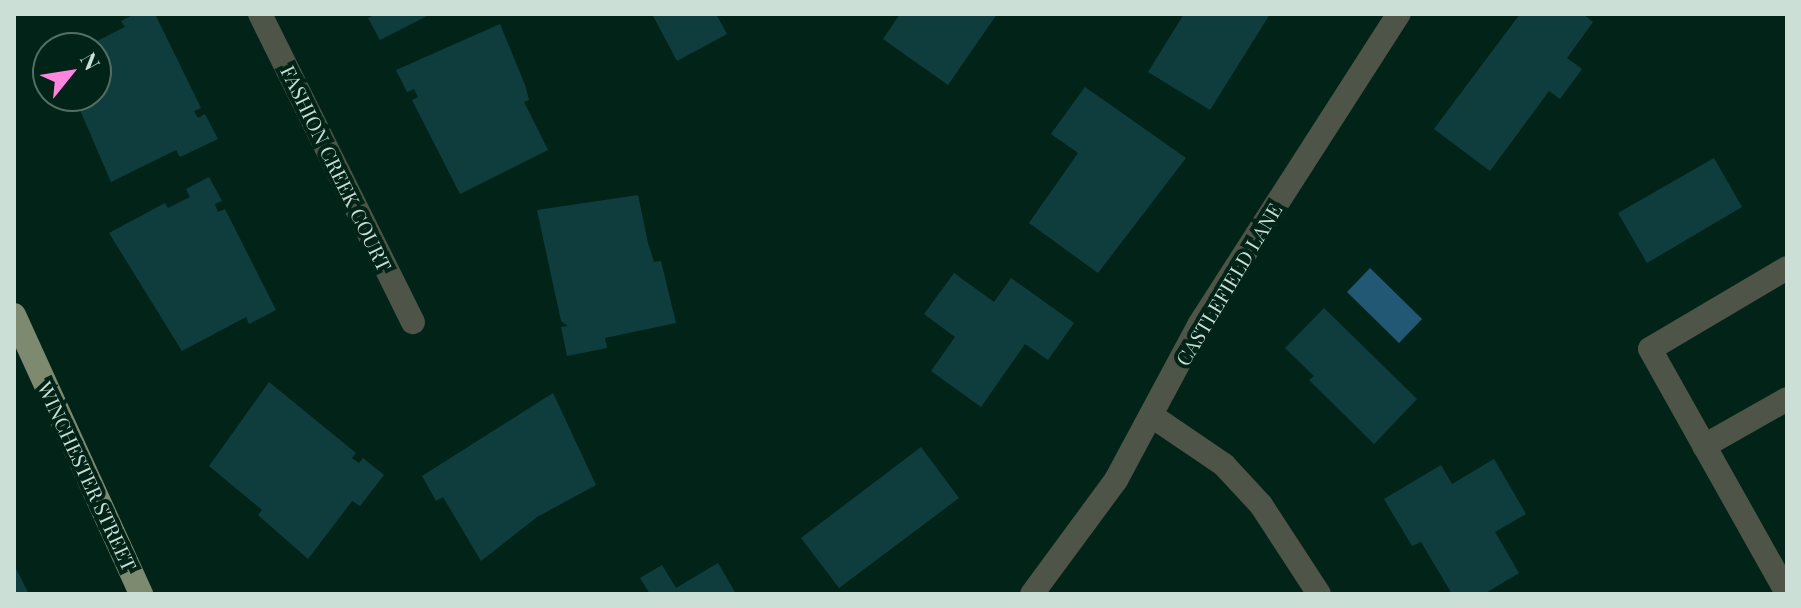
<!DOCTYPE html>
<html>
<head>
<meta charset="utf-8">
<style>
  body { margin:0 }
  #map { position:relative; width:1801px; height:608px; overflow:hidden; background:#022418; font-family:"Playfair Display",serif }
  div>[style] { position:absolute }
  [style*='--x'] { left:calc(var(--x)*1px); top:calc(var(--y)*1px); width:calc(var(--w)*1px); rotate:calc(var(--a)*1deg) }
  .water>* { inset:0; background:#225873 }
  .building>* { inset:0; background:#0f3d3e }
  .minor>* { height:24px; margin:-12px; padding:0 12px; transform-origin:12px; border-radius:12px; background:#4e5447 }
  .major>* { height:24px; margin:-12px; padding:0 12px; transform-origin:12px; border-radius:12px; background:#7d8a70 }
  span { translate:-50% -50%; white-space:nowrap; text-align:center; line-height:1.15; -webkit-text-stroke:8px #022418; paint-order:stroke }
  .street-label { font-size:20px; color:#ccdfd6 }
  .frame { position:absolute; inset:0; border:16px solid #ccdfd6; pointer-events:none }
  .north { position:absolute; left:32px; top:32px; width:80px; height:80px; box-sizing:border-box; background:#022418; border:2px solid #536f64; border-radius:50%; rotate:60deg; font-size:22px; font-weight:700; line-height:32px; text-align:center; color:#ccdfd6 }
  .north::after { content:''; display:block; margin:auto; width:28px; height:36px; background:#ff85df; clip-path:polygon(50% 0,100% 100%,50% 72%,0 100%) }
</style>
</head>
<body>
<div id="map">
  <div class="water">
    <div style="clip-path:polygon(1370px 268px,1422px 319px,1399px 343px,1347px 292px)"></div>
  </div>
  <div class="building">
    <div style="clip-path:polygon(135px 14px,155px 14px,201px 108px,194px 111px,198px 118px,205px 114px,218px 139px,180px 157px,176px 150px,111px 182px,74px 96px,96px 96px,96px 48px,83px 48px,125px 27px,121px 21px)"></div>
    <div style="clip-path:polygon(376px 14px,431px 14px,380px 40px,368px 18px)"></div>
    <div style="clip-path:polygon(652px 14px,716px 14px,727px 34px,677px 61px)"></div>
    <div style="clip-path:polygon(900px 14px,997px 14px,948px 85px,883px 39px)"></div>
    <div style="clip-path:polygon(1184px 14px,1270px 14px,1210px 110px,1148px 72px)"></div>
    <div style="clip-path:polygon(1520px 14px,1583px 14px,1593px 22px,1567px 58px,1582px 69px,1560px 99px,1549px 91px,1490px 171px,1434px 129px)"></div>
    <div style="clip-path:polygon(500px 24px,525px 85px,529px 100px,524px 102px,548px 150px,460px 194px,412px 100px,418px 97px,414px 89px,407px 92px,396px 70px)"></div>
    <div style="clip-path:polygon(1085px 87px,1186px 158px,1098px 273px,1029px 223px,1078px 153px,1051px 134px)"></div>
    <div style="clip-path:polygon(1714px 158px,1742px 207px,1647px 263px,1618px 213px)"></div>
    <div style="clip-path:polygon(209px 177px,222px 201px,215px 204px,218px 212px,225px 209px,276px 310px,249px 324px,246px 317px,182px 351px,109px 233px,165px 203px,168px 208px,190px 197px,186px 189px)"></div>
    <div style="clip-path:polygon(638px 195px,648px 243px,654px 262px,661px 261px,676px 323px,605px 338px,607px 348px,567px 356px,561px 327px,568px 326px,561px 321px,537px 210px)"></div>
    <div style="clip-path:polygon(954px 273px,994px 302px,1011px 278px,1074px 323px,1048px 360px,1025px 344px,981px 407px,931px 371px,955px 337px,924px 314px)"></div>
    <div style="clip-path:polygon(1324px 308px,1417px 399px,1374px 444px,1309px 380px,1314px 376px,1285px 348px)"></div>
    <div style="clip-path:polygon(269px 382px,356px 453px,352px 458px,359px 463px,363px 458px,384px 475px,360px 506px,352px 501px,308px 559px,258px 515px,262px 510px,209px 466px)"></div>
    <div style="clip-path:polygon(553px 393px,596px 485px,537px 517px,481px 561px,443px 497px,436px 501px,422px 476px)"></div>
    <div style="clip-path:polygon(921px 447px,959px 498px,839px 588px,801px 538px)"></div>
    <div style="clip-path:polygon(1494px 459px,1526px 514px,1495px 532px,1519px 573px,1484px 594px,1452px 594px,1421px 542px,1412px 546px,1384px 499px,1441px 465px,1452px 484px)"></div>
    <div style="clip-path:polygon(718px 563px,736px 594px,650px 594px,640px 578px,662px 565px,676px 588px)"></div>
    <div style="clip-path:polygon(14px 565px,29px 594px,14px 594px)"></div>
  </div>
  <div class="minor">
    <div style="--x:260;--y:14;--w:344;--a:63.6"></div>
    <div style="--x:1787;--y:268;--w:159;--a:149.4"></div>
    <div style="--x:1650;--y:349;--w:280;--a:60.7"></div>
    <div style="--x:1152;--y:416;--w:87;--a:34.2"></div>
    <div style="--x:1224;--y:465;--w:54;--a:47.2"></div>
    <div style="--x:1261;--y:505;--w:106;--a:56.9"></div>
    <div style="--x:1704;--y:446;--w:95;--a:-29.5"></div>
    <div style="--x:1032;--y:594;--w:142;--a:-53.6"></div>
    <div style="--x:1116;--y:480;--w:176;--a:-61.8"></div>
    <div style="--x:1199;--y:325;--w:370;--a:-57.3"></div>
  </div>
  <div class="major">
    <div style="--x:14;--y:315;--w:307;--a:65.5"></div>
  </div>
  <div class="street-label">
    <span style="left:337px;top:168px;rotate:64deg">FASHION CREEK COURT</span>
    <span style="left:1228px;top:284px;rotate:-59deg">CASTLEFIELD LANE</span>
    <span style="left:88px;top:476px;rotate:65deg">WINCHESTER STREET</span>
  </div>
  <div class="frame"></div>
  <div class="north">N</div>
</div>
</body>
</html>
